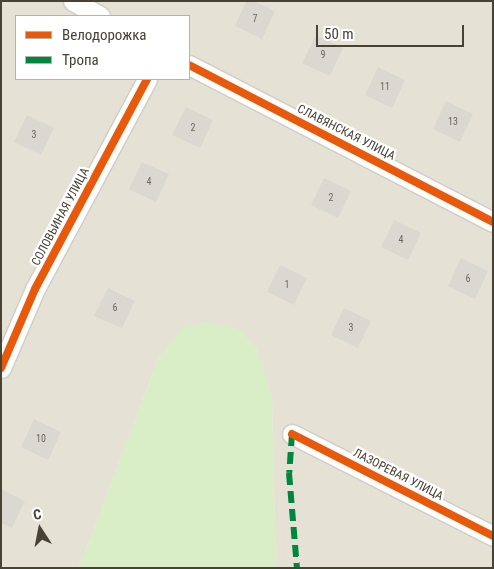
<!DOCTYPE html>
<html>
<head>
<meta charset="utf-8">
<style>
  body { margin:0 }
  #map { position:relative; width:494px; height:569px; overflow:hidden; background:#f0efe8; font-family:"Roboto Condensed",sans-serif }
  div>[style] { position:absolute }
  [style*='--x'] { left:calc(var(--x)*1px); top:calc(var(--y)*1px); width:calc(var(--w)*1px); rotate:calc(var(--a)*1deg) }
  .residential>* { inset:0; background:#e5e2d5 }
  .green>* { inset:0; background:#d9edc6 }
  .building>* { inset:0; background:#dad8d1 }
  .roads { filter:drop-shadow(1px 0 #cecdc6) drop-shadow(-1px 0 #cecdc6) drop-shadow(0 1px #cecdc6) drop-shadow(0 -1px #cecdc6) }
  .minor>* { height:19px; margin:-9.5px; padding:0 9.5px; transform-origin:9.5px; border-radius:9.5px; background:#fdfdfc }
  .quiet>* { height:6px; margin-top:-3px; transform-origin:0; background:repeating-linear-gradient(90deg,#00873e 0 12px,transparent 0 18px) }
  .cycleway>* { height:8px; margin:-4px; padding:0 4px; transform-origin:4px; border-radius:4px; background:#e8590c }
  span { translate:-50% -50%; white-space:nowrap; text-align:center; line-height:1.15; -webkit-text-stroke:4.5px #fff; paint-order:stroke }
  .number-label { font-size:10px; color:#6c685c }
  .number-label span { -webkit-text-stroke-width:0 }
  .street-label { font-size:12px; color:#474234 }
  .frame { position:absolute; inset:0; border:2px solid #474234; pointer-events:none }
  .legend { position:absolute; left:15px; top:15px; width:175px; height:65px; box-sizing:border-box; background:#fff; border:1px solid #b5b3ae; margin:0; padding:6px 9px; list-style:none; font-size:15px; color:#474234 }
  .legend li { display:flex; align-items:center; gap:10px; height:25px }
  .legend b { width:25px; border:1px solid #b5b3ae }
  .north { position:absolute; left:15px; top:504px; width:50px; height:50px; -webkit-text-stroke:4px #fff; paint-order:stroke; rotate:349deg; font-size:14px; font-weight:700; line-height:20px; text-align:center; color:#474234 }
  .north::after { content:''; display:block; margin:auto; width:18px; height:22px; background:#474234; clip-path:polygon(50% 0,100% 100%,50% 72%,0 100%) }
  .scale { position:absolute; left:316px; top:25px; width:148px; height:22px; box-sizing:border-box; border:2px solid #474234; border-top:0; padding-left:6px; font-size:15px; line-height:18px; white-space:nowrap; color:#474234; -webkit-text-stroke:4px #fff; paint-order:stroke }
</style>
</head>
<body>
<div id="map">
  <div class="residential">
    <div style="clip-path:polygon(evenodd,1px 1px,493px 1px,493px 568px,276px 568px,272px 398px,159px 357px,79px 568px,1px 568px,1px 1px,16px 16px,189px 16px,189px 79px,16px 79px,16px 16px)"></div>
  </div>
  <div class="green">
    <div style="clip-path:polygon(208px 322px,237px 328px,257px 348px,272px 398px,276px 568px,79px 568px,159px 357px,183px 327px)"></div>
  </div>
  <div class="building">
    <div style="clip-path:polygon(246px 1px,254px 1px,275px 11px,262px 39px,235px 26px)"></div>
    <div style="clip-path:polygon(316px 35px,343px 48px,330px 76px,302px 63px)"></div>
    <div style="clip-path:polygon(378px 67px,405px 80px,392px 108px,365px 95px)"></div>
    <div style="clip-path:polygon(446px 101px,473px 114px,460px 142px,433px 129px)"></div>
    <div style="clip-path:polygon(186px 107px,213px 120px,200px 148px,172px 135px)"></div>
    <div style="clip-path:polygon(27px 115px,54px 128px,41px 155px,14px 142px)"></div>
    <div style="clip-path:polygon(142px 162px,169px 174px,156px 202px,129px 189px)"></div>
    <div style="clip-path:polygon(324px 178px,351px 191px,338px 218px,311px 205px)"></div>
    <div style="clip-path:polygon(394px 220px,421px 233px,408px 260px,381px 247px)"></div>
    <div style="clip-path:polygon(461px 258px,488px 271px,475px 299px,448px 286px)"></div>
    <div style="clip-path:polygon(280px 265px,307px 278px,294px 305px,267px 292px)"></div>
    <div style="clip-path:polygon(108px 288px,135px 301px,122px 328px,94px 316px)"></div>
    <div style="clip-path:polygon(344px 308px,371px 321px,358px 348px,331px 335px)"></div>
    <div style="clip-path:polygon(34px 419px,61px 432px,48px 460px,21px 447px)"></div>
    <div style="clip-path:polygon(1px 489px,25px 501px,12px 528px,1px 523px)"></div>
  </div>
  <div class="roads">
    <div class="minor">
      <div style="--x:73;--y:1;--w:31;--a:29"></div>
      <div style="--x:189;--y:65;--w:342;--a:27.3"></div>
      <div style="--x:1;--y:368;--w:86;--a:-66.7"></div>
      <div style="--x:35;--y:289;--w:238;--a:-61.9"></div>
      <div style="--x:292;--y:434;--w:225;--a:26.9"></div>
    </div>
  </div>
  <div class="quiet">
    <div style="--x:292;--y:434;--w:39;--a:94"></div>
    <div style="--x:289;--y:473;--w:95;--a:85.2"></div>
  </div>
  <div class="cycleway">
    <div style="--x:189;--y:65;--w:342;--a:27.3"></div>
    <div style="--x:1;--y:368;--w:86;--a:-66.7"></div>
    <div style="--x:35;--y:289;--w:238;--a:-61.9"></div>
    <div style="--x:292;--y:434;--w:225;--a:26.9"></div>
  </div>
  <div class="number-label">
    <span style="left:255px;top:19px">7</span>
    <span style="left:323px;top:55px">9</span>
    <span style="left:385px;top:87px">11</span>
    <span style="left:453px;top:122px">13</span>
    <span style="left:193px;top:128px">2</span>
    <span style="left:34px;top:135px">3</span>
    <span style="left:149px;top:182px">4</span>
    <span style="left:331px;top:198px">2</span>
    <span style="left:401px;top:240px">4</span>
    <span style="left:468px;top:279px">6</span>
    <span style="left:287px;top:285px">1</span>
    <span style="left:115px;top:308px">6</span>
    <span style="left:351px;top:328px">3</span>
    <span style="left:41px;top:439px">10</span>
  </div>
  <div class="street-label">
    <span style="left:346px;top:133px;rotate:27deg">СЛАВЯНСКАЯ УЛИЦА</span>
    <span style="left:61px;top:217px;rotate:-62deg">СОЛОВЬИНАЯ УЛИЦА</span>
    <span style="left:398px;top:475px;rotate:27deg">ЛАЗОРЕВАЯ УЛИЦА</span>
  </div>
  <div class="frame"></div>
  <ul class="legend">
  <li><b style="height:6px;background:#e8590c"></b>Велодорожка</li>
  <li><b style="height:6px;background:#00873e"></b>Тропа</li>
  </ul>
  <div class="north">С</div>
  <div class="scale">50 m</div>
</div>
</body>
</html>
